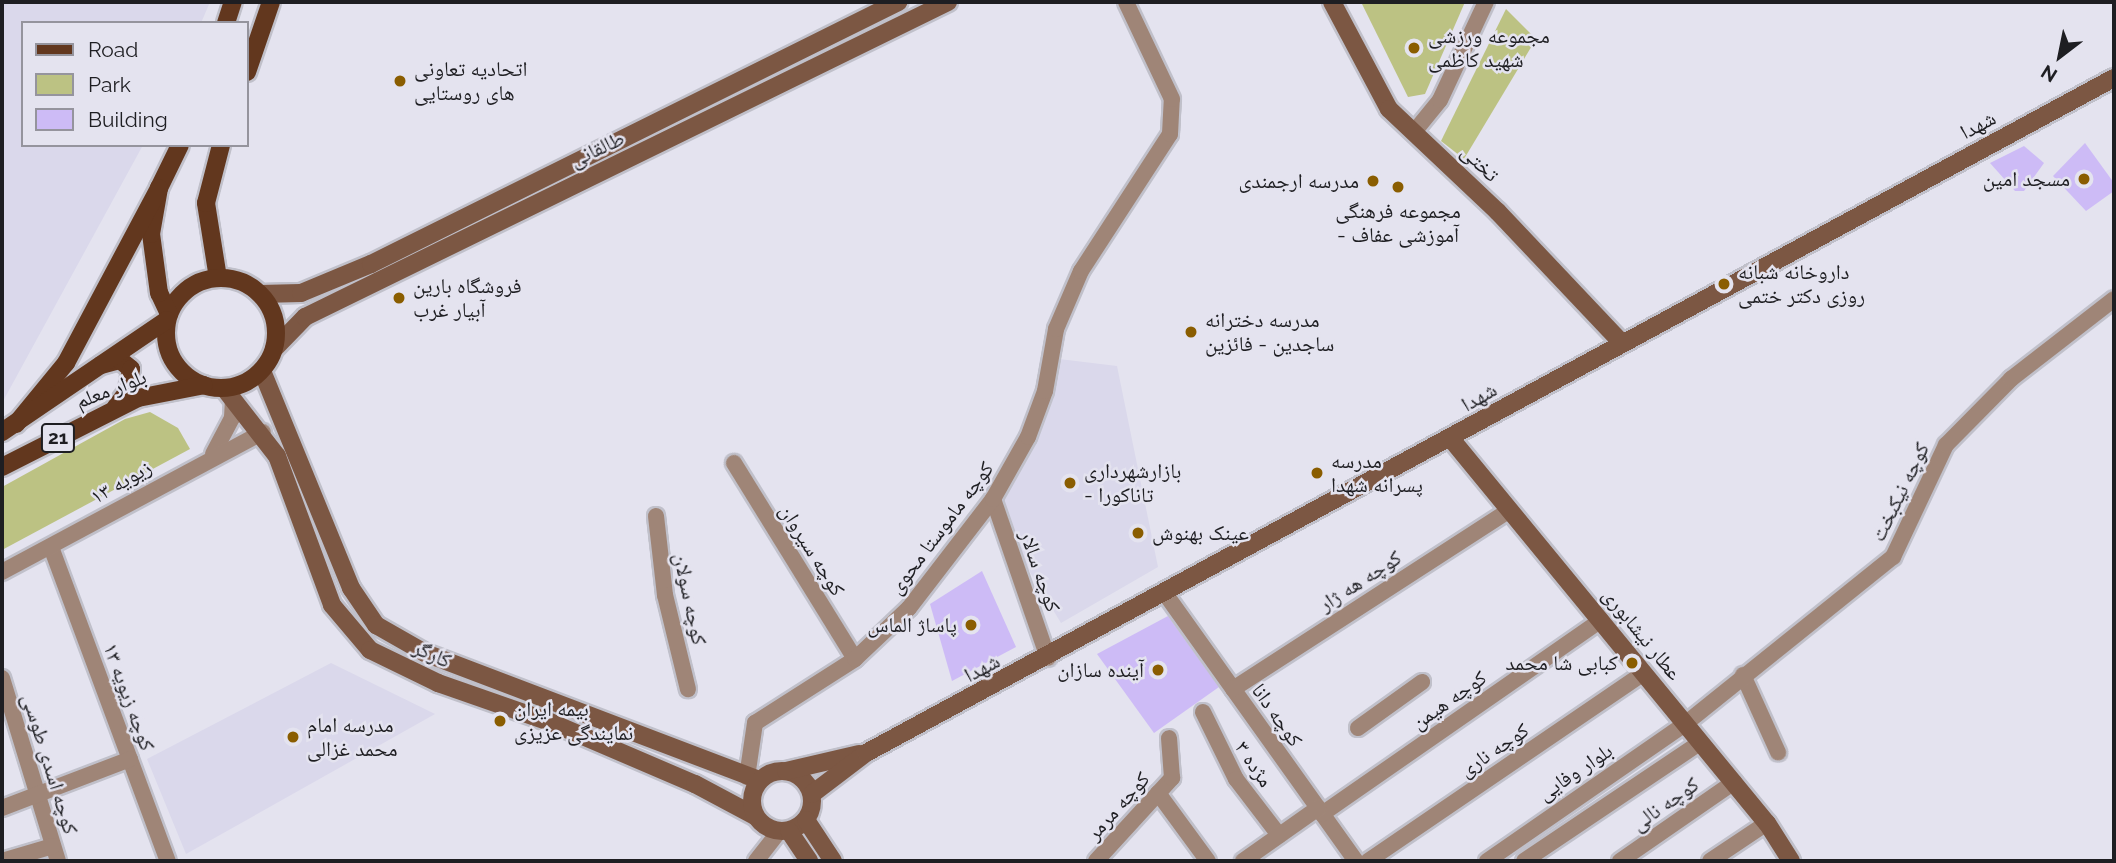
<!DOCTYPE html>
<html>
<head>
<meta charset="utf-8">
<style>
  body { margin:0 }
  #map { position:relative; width:2116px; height:863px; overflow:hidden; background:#e4e3ef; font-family:Raleway,"Noto Naskh Arabic",sans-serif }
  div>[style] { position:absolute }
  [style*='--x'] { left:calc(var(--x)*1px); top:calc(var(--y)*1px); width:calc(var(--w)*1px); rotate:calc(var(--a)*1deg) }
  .built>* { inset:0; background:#dad8eb }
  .green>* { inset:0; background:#bcc283 }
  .building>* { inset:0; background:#cdbbf6 }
  .roads { filter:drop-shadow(2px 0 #c0c0ca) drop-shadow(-2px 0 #c0c0ca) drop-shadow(0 2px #c0c0ca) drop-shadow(0 -2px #c0c0ca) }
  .street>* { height:16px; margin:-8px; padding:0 8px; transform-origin:8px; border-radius:8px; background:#9f8577 }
  .secondary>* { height:18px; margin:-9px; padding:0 9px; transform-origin:9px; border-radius:9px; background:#7c5743 }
  .secondary>.ring { margin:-9px; padding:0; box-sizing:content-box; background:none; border:18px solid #7c5743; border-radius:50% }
  .primary>* { height:18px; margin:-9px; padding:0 9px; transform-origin:9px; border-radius:9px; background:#62371e }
  .primary>.ring { margin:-9px; padding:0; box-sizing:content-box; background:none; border:18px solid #62371e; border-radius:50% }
  .dots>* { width:19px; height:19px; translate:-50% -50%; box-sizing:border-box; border:4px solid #e4e3ef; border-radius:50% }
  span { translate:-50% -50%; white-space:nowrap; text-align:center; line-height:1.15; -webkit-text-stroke:5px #e4e3ef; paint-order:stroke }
  .shield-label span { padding:2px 5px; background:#e4e3ef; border:2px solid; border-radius:5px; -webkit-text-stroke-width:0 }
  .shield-label { font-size:19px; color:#1e1e22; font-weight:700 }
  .poi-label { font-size:21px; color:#1e1e22 }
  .left { translate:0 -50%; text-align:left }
  .right { translate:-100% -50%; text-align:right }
  .street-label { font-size:21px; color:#1e1e22 }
  .frame { position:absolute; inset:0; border:4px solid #1e1e22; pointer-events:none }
  .legend { position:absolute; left:21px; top:21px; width:228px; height:126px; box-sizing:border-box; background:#e4e3ef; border:2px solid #95949d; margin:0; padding:9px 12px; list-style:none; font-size:21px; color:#1e1e22 }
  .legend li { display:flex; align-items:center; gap:14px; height:35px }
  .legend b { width:35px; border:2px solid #95949d }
  .north { position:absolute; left:2025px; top:21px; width:70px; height:70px; -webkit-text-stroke:5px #e4e3ef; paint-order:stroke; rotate:212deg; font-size:19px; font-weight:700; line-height:28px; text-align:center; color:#1e1e22 }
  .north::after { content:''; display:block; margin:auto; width:24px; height:32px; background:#1e1e22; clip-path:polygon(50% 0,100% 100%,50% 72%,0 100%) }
</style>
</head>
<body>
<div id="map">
  <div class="built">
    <div style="clip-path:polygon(2px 2px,210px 2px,201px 23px,23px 23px,23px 145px,143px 145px,2px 403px)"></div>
    <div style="clip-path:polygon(1051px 358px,1117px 366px,1158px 567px,1061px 623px,986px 500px,1013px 466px)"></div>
    <div style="clip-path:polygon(331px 663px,435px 714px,186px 854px,147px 759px)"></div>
  </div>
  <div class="green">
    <div style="clip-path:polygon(1361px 2px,1465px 2px,1425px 94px,1408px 97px)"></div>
    <div style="clip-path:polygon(1506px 9px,1536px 39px,1464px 159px,1441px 141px)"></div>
    <div style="clip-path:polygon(150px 412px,178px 428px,190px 449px,2px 550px,2px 487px,125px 419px)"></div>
  </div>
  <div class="building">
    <div style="clip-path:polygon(2085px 143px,2114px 183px,2114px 191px,2086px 211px,2053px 176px)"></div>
    <div style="clip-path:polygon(2024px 146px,2044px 163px,2024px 191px,2015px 191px,1990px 163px)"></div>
    <div style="clip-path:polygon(982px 571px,1016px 647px,952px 681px,930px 604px)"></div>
    <div style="clip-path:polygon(1168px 616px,1219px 687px,1154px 733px,1097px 654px)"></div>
  </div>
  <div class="roads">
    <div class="street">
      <div style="--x:1414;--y:132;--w:41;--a:-50.9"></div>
      <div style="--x:1440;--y:100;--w:108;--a:-64.9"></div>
      <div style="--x:213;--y:454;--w:41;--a:-62.2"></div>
      <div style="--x:232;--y:418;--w:19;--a:-87"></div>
      <div style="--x:734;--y:463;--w:230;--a:58.3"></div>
      <div style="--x:993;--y:499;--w:168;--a:70.9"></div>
      <div style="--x:656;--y:516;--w:80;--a:83.5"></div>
      <div style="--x:665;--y:595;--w:97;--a:76.3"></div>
      <div style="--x:51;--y:547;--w:335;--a:69.6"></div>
      <div style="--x:2;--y:572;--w:296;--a:-28.2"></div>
      <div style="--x:1164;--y:592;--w:330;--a:54.5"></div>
      <div style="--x:1743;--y:675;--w:85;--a:65.6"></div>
      <div style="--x:2;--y:678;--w:191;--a:73"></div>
      <div style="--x:1233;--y:689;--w:330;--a:-32.9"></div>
      <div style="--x:1203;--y:712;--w:75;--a:63.8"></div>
      <div style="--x:1236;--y:779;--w:71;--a:52.5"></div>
      <div style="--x:1358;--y:728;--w:79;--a:-35.7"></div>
      <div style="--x:747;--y:777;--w:55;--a:-81.6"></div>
      <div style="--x:755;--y:723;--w:119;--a:-32.6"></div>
      <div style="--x:855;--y:659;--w:74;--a:-43.4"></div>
      <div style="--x:909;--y:608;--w:138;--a:-52.4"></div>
      <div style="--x:993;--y:499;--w:71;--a:-60.6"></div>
      <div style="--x:1028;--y:437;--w:49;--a:-69.7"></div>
      <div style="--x:1045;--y:391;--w:63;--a:-79.9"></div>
      <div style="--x:1056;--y:329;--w:63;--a:-66.7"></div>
      <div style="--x:1081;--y:271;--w:163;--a:-57"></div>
      <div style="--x:1170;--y:134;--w:35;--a:-87"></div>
      <div style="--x:1172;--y:99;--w:107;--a:-115.4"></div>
      <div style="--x:1158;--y:793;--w:84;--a:53.7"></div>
      <div style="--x:2;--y:808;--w:137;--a:-20.9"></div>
      <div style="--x:1322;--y:814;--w:340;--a:-34.8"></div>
      <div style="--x:2;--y:861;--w:53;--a:-16.4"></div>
      <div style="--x:756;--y:861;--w:37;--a:-52"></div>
      <div style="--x:1096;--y:861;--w:113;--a:-47.5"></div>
      <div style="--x:1172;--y:778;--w:40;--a:-94.3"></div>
      <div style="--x:1243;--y:861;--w:92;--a:-35.2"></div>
      <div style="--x:1368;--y:861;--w:334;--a:-34.3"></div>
      <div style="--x:1487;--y:861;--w:241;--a:-34.7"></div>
      <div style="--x:1685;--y:724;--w:267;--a:-38.8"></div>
      <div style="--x:1893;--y:557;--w:124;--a:-64.7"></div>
      <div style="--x:1946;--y:445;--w:93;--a:-45.4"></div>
      <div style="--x:2011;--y:379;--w:130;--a:-37.8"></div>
      <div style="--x:1524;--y:861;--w:213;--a:-33.9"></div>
      <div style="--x:1620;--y:861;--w:139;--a:-34.7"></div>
      <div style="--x:1710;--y:861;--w:69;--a:-33.7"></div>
    </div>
    <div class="secondary">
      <div style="--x:1332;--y:2;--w:121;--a:62"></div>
      <div style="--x:1389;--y:109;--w:150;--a:43.4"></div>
      <div style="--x:1498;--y:212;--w:178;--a:46.6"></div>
      <div style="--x:260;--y:294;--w:41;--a:-1.4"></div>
      <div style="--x:301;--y:293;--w:76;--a:-22.5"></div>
      <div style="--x:371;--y:264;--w:589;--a:-26.43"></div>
      <div style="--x:274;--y:349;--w:45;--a:-45.9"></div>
      <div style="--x:305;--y:317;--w:716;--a:-26.1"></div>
      <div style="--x:262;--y:371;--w:235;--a:67.7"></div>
      <div style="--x:351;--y:588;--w:45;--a:56"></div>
      <div style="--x:376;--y:625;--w:56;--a:29.7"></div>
      <div style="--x:425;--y:653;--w:358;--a:20.8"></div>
      <div style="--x:224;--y:388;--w:86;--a:52.1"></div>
      <div style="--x:277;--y:456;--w:159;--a:69.7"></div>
      <div style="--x:332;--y:605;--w:59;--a:49.8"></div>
      <div style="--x:370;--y:650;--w:76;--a:25.9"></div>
      <div style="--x:438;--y:683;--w:119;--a:19.2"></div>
      <div style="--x:550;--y:722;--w:158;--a:23.2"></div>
      <div style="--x:695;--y:784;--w:68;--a:28.1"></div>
      <div style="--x:1452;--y:440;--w:496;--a:50.6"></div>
      <div style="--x:1767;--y:823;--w:45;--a:57.7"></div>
      <div class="ring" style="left:752px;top:771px;width:42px;height:42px"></div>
      <div style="--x:786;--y:771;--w:75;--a:-13.1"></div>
      <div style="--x:812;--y:794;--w:68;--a:-37.2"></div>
      <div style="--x:866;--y:753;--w:1419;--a:-28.41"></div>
      <div style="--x:806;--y:820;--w:49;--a:56.6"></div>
      <div style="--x:789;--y:831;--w:36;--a:56"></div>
    </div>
    <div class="primary">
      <div style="--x:226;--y:23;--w:22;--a:-72"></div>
      <div style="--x:247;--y:72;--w:74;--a:-71.1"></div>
      <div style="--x:218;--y:278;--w:76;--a:-99.1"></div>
      <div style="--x:206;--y:203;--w:60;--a:-75.5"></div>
      <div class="ring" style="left:166px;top:278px;width:92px;height:92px"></div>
      <div style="--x:169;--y:314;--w:23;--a:-115"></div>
      <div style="--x:159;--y:293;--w:60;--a:-97.7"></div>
      <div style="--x:151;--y:234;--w:47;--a:-80.1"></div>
      <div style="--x:159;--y:188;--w:48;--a:-64"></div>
      <div style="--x:101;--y:365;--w:20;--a:-15"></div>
      <div style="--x:120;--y:360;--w:14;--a:39"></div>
      <div style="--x:131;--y:369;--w:22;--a:98"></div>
      <div style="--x:128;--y:391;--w:21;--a:127"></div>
      <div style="--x:16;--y:424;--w:79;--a:-50.7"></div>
      <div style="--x:66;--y:363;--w:198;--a:-62"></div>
      <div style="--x:2;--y:432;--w:199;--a:-34.2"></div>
      <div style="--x:2;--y:467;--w:153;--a:-26.9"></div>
      <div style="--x:138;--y:398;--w:67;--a:-11.1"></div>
    </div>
  </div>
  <div class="dots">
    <div style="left:1414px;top:48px;background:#8a5d00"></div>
    <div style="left:400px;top:81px;background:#8a5d00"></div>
    <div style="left:2084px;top:179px;background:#8a5d00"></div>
    <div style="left:1373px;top:181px;background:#8a5d00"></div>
    <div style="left:1398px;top:187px;background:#8a5d00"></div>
    <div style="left:1724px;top:284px;background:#8a5d00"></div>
    <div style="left:399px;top:298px;background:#8a5d00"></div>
    <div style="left:1191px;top:332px;background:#8a5d00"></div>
    <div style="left:1317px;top:473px;background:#8a5d00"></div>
    <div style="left:1070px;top:483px;background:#8a5d00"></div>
    <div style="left:1138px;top:533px;background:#8a5d00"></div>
    <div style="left:971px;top:625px;background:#8a5d00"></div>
    <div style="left:1632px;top:663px;background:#8a5d00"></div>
    <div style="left:1158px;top:670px;background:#8a5d00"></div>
    <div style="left:500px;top:721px;background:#8a5d00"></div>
    <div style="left:293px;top:737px;background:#8a5d00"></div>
  </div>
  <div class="shield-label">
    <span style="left:58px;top:438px">21</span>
  </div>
  <div class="poi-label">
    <span class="left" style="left:1428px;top:48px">مجموعه ورزشی<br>شهید کاظمی</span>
    <span class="left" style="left:414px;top:81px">اتحادیه تعاونی<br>های روستایی</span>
    <span class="right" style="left:2070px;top:179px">مسجد امین</span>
    <span class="right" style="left:1359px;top:181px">مدرسه ارجمندی</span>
    <span style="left:1398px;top:223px">مجموعه فرهنگی<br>- آموزشی عفاف</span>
    <span class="left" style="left:1738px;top:284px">داروخانه شبانه<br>روزی دکتر ختمی</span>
    <span class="left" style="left:413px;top:298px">فروشگاه بارین<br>آبیار غرب</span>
    <span class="left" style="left:1205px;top:332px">مدرسه دخترانه<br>ساجدین - فائزین</span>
    <span class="left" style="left:1331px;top:473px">مدرسه<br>پسرانه شهدا</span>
    <span class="left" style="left:1084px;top:483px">بازارشهرداری<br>- تاناکورا</span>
    <span class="left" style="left:1152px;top:533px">عینک بهنوش</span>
    <span class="right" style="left:957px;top:625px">پاساژ الماس</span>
    <span class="right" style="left:1618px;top:663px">کبابی شا محمد</span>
    <span class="right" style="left:1144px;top:670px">آینده سازان</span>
    <span class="left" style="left:514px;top:721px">بیمه ایران<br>نمایندگی عزیزی</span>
    <span class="left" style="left:307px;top:737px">مدرسه امام<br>محمد غزالی</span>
  </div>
  <div class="street-label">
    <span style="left:1978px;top:125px;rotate:-28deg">شهدا</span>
    <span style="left:597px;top:149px;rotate:-25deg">طالقانی</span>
    <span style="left:1480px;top:163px;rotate:44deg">تختی</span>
    <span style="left:111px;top:389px;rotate:-21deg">بلوار معلم</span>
    <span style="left:1479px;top:397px;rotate:-30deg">شهدا</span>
    <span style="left:121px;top:482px;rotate:-30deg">زیویه ۱۳</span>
    <span style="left:1900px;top:492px;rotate:-64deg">کوچه نیکبخت</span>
    <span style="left:941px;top:528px;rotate:-53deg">کوچه ماموستا محوی</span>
    <span style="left:812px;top:550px;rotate:58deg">کوچه سیروان</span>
    <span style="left:1040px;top:571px;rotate:71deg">کوچه سالار</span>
    <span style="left:1360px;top:581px;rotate:-33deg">کوچه هه ژار</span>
    <span style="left:690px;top:599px;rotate:78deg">کوچه سولان</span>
    <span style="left:1642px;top:634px;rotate:51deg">عطار نیشابوری</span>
    <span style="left:432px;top:654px;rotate:24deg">کارگر</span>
    <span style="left:982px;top:668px;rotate:-28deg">شهدا</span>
    <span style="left:129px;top:697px;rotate:70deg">کوچه زیویه ۱۳</span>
    <span style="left:1449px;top:700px;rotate:-35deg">کوچه هیمن</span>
    <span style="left:1277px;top:715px;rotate:55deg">کوچه دانا</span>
    <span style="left:1494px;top:750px;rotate:-34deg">کوچه ناری</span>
    <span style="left:50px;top:764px;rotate:73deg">کوچه اسدی طوسی</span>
    <span style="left:1254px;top:764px;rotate:56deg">مژده ۳</span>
    <span style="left:1575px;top:772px;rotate:-34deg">بلوار وفایی</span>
    <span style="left:1665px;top:804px;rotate:-35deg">کوچه نالی</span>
    <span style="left:1118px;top:806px;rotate:-48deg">کوچه مرمر</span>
  </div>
  <div class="frame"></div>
  <ul class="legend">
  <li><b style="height:9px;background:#62371e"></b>Road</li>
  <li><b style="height:19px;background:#bcc283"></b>Park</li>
  <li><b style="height:19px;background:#cdbbf6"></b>Building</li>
  </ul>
  <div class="north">N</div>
</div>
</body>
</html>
